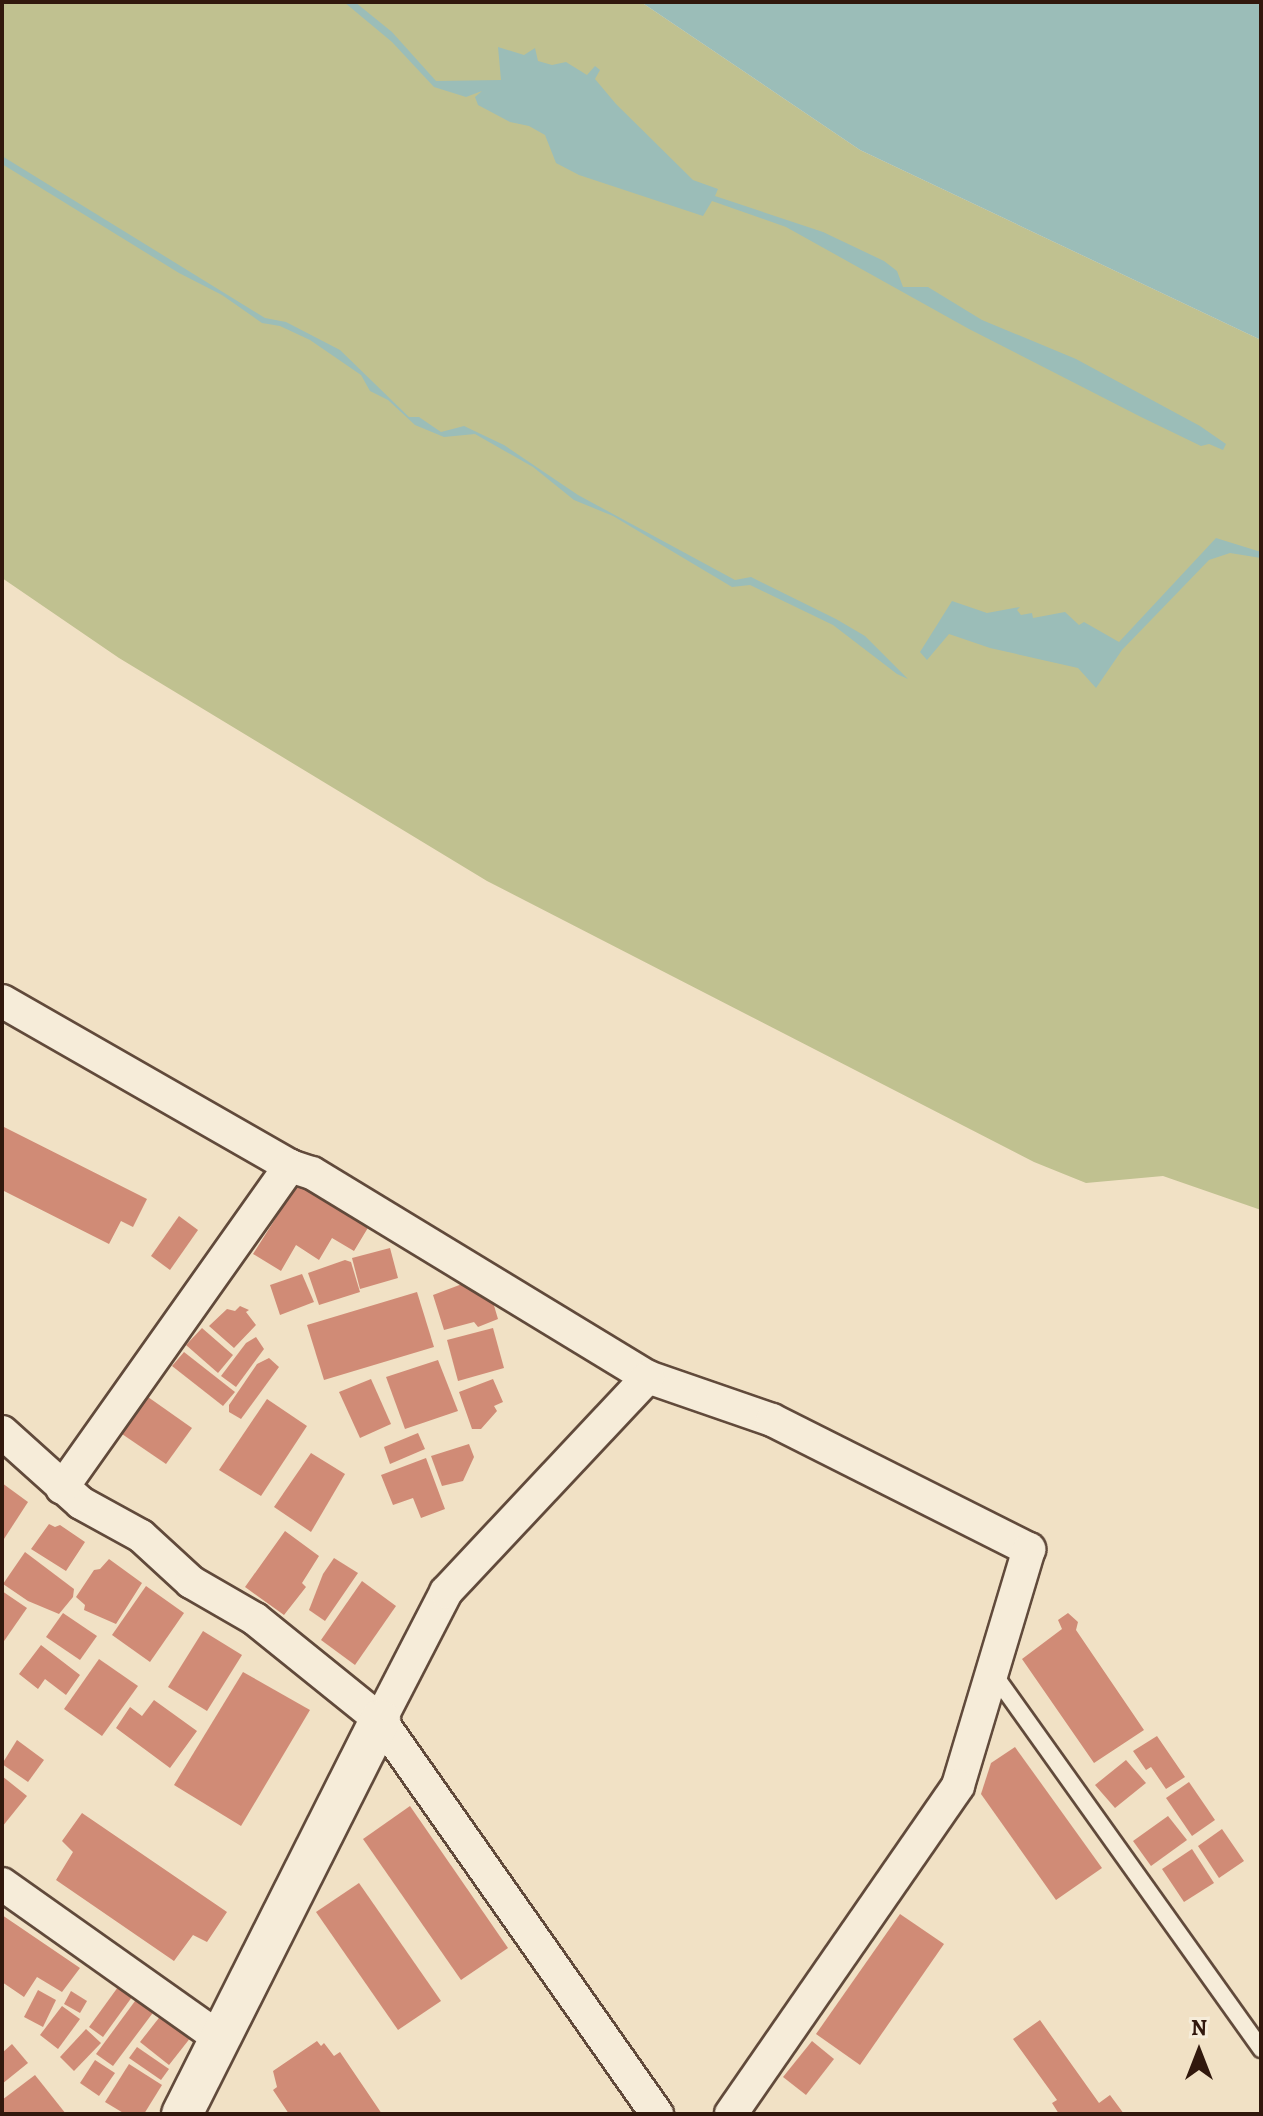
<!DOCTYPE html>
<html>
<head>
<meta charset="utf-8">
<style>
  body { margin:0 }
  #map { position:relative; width:1263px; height:2116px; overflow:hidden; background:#f1e1c5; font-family:Alegreya,serif }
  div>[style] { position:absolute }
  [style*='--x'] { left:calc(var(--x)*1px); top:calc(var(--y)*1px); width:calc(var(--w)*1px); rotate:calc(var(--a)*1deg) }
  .green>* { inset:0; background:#c0c190 }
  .water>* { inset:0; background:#9bbdb8 }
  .building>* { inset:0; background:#d08b76 }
  .roads { filter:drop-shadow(2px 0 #614a3b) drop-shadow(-2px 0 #614a3b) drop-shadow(0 2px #614a3b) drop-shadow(0 -2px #614a3b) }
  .service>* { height:16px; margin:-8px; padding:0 8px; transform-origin:8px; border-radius:8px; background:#f6ecd9 }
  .minor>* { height:32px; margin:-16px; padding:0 16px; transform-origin:16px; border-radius:16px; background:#f6ecd9 }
  .tertiary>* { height:40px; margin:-20px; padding:0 20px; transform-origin:20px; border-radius:20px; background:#f6ecd9 }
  span { translate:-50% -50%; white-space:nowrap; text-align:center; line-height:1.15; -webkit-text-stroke:6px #f6ecd9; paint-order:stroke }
  .frame { position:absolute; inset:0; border:4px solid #31180d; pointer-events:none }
  .north { position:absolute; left:1159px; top:2012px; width:80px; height:80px; -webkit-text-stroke:6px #f6ecd9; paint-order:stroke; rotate:0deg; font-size:22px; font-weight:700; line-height:32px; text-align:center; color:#31180d }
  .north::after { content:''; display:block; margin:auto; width:28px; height:36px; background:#31180d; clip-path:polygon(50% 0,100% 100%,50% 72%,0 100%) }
</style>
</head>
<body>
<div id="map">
  <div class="green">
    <div style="clip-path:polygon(2px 2px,641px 2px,860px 150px,1261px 340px,1261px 1210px,1163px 1176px,1086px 1183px,1034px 1162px,487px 881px,119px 658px,2px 578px)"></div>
  </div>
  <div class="water">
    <div style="clip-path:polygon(344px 2px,355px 2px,392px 32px,436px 81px,501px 80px,498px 47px,524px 55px,535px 48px,538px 61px,552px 65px,566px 62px,587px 75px,595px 66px,600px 70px,595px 79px,616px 104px,693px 180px,718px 189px,715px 196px,823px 232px,884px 261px,897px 271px,903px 287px,928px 287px,982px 320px,1076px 359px,1200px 426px,1226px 444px,1223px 450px,1209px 444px,1201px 446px,1141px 417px,969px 329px,786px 227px,712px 201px,703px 216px,579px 175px,556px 163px,545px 135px,529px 126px,510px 122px,478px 105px,475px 97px,482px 91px,466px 97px,434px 87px,392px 42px)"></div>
    <div style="clip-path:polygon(641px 2px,1261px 2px,1261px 340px,860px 150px)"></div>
    <div style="clip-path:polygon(2px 156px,265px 318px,286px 322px,340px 350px,409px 417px,419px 417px,441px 432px,464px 426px,504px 445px,578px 495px,735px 580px,751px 577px,836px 619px,865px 636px,908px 679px,897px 674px,833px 625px,750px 585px,732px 587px,613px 516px,574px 500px,533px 467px,475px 434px,444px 437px,415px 425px,388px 400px,370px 391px,361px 375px,310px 340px,280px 326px,262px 323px,222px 295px,179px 273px,2px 164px)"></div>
    <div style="clip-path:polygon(1216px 538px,1261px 552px,1261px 558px,1230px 553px,1209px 560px,1122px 650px,1096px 688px,1078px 668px,990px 648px,949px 634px,927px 660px,920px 652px,952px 601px,987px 613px,1020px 607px,1017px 610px,1021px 615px,1032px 613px,1033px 618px,1065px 612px,1079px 625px,1084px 622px,1119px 642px)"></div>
  </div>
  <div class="building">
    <div style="clip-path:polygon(2px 1126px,147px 1199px,133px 1227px,121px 1221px,109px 1244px,2px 1190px)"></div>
    <div style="clip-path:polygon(298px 1183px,369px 1226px,354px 1251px,332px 1238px,319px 1260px,296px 1245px,281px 1271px,253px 1254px)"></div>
    <div style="clip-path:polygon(179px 1216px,198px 1230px,170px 1270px,151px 1256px)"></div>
    <div style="clip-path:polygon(390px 1248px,398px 1278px,360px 1289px,352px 1258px)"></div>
    <div style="clip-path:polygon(345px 1260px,351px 1262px,360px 1292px,319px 1305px,308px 1273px)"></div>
    <div style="clip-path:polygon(302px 1274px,314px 1302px,280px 1315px,270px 1285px)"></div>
    <div style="clip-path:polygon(470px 1281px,487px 1282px,498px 1319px,478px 1327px,474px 1322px,444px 1330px,433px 1295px)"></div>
    <div style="clip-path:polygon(417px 1292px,434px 1347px,324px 1380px,307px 1325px)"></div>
    <div style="clip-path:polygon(240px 1306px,249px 1310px,246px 1312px,256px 1325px,234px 1348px,209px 1326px,227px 1309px,235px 1311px)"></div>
    <div style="clip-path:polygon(202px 1328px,233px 1355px,218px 1373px,186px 1345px)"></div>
    <div style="clip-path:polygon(493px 1328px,504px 1368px,458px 1381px,447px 1340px)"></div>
    <div style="clip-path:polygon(256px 1337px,264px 1349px,236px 1387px,221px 1376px,246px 1343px)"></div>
    <div style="clip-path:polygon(184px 1352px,235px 1392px,223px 1406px,172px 1366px)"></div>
    <div style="clip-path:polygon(269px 1358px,279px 1367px,241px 1419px,229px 1412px,229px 1405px,257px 1364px)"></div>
    <div style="clip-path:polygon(438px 1360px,458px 1411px,405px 1429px,386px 1377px)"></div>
    <div style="clip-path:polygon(371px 1379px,391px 1424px,360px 1438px,339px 1392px)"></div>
    <div style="clip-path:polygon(493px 1379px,503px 1402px,494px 1406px,497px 1411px,481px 1429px,472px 1429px,459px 1392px)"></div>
    <div style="clip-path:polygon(148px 1397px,192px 1428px,166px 1464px,122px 1434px)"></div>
    <div style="clip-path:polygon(267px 1399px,307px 1426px,261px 1496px,219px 1470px)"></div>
    <div style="clip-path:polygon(418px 1433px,425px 1449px,390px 1464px,384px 1447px)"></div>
    <div style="clip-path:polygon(469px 1444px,474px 1457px,463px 1481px,442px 1486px,431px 1456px)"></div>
    <div style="clip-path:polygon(311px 1453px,345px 1474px,311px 1532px,274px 1507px)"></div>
    <div style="clip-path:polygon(426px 1458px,445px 1509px,421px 1518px,413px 1498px,393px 1505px,381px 1475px)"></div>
    <div style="clip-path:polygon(2px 1483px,28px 1502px,2px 1542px)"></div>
    <div style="clip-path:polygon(49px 1524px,55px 1527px,60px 1525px,85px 1542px,66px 1571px,31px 1549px)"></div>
    <div style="clip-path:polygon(285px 1531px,319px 1556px,302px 1583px,306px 1587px,284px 1615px,245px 1587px)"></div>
    <div style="clip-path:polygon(25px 1552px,74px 1589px,73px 1597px,59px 1614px,28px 1601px,3px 1584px)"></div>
    <div style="clip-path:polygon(334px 1558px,358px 1573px,325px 1621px,309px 1610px,323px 1574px)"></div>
    <div style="clip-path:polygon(109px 1559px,142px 1583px,116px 1624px,84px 1610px,85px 1605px,76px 1597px,94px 1570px,100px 1569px)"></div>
    <div style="clip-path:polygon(362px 1581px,396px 1606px,355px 1665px,321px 1640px)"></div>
    <div style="clip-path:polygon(146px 1586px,184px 1613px,150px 1662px,112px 1635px)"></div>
    <div style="clip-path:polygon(2px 1591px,27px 1608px,2px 1644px)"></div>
    <div style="clip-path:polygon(63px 1613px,97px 1636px,80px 1660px,46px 1637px)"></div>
    <div style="clip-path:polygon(1068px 1613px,1078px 1622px,1076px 1630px,1144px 1730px,1094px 1763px,1022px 1659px,1062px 1629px,1058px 1620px)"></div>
    <div style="clip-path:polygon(203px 1631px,242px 1655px,207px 1711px,168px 1687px)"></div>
    <div style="clip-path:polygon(41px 1645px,80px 1675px,66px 1695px,45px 1679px,38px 1689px,19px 1674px)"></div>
    <div style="clip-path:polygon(99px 1659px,138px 1686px,102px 1736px,64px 1709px)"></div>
    <div style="clip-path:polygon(243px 1672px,310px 1710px,241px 1826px,174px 1785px)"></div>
    <div style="clip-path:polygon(154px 1700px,197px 1731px,170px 1768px,116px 1728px,130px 1707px,142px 1716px)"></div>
    <div style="clip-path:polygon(1157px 1736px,1185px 1777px,1166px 1789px,1151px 1767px,1146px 1770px,1133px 1751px)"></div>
    <div style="clip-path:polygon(17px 1740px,44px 1760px,28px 1782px,2px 1764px)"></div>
    <div style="clip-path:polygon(1015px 1747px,1102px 1868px,1056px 1900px,981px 1794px,991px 1763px)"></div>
    <div style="clip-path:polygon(1126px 1760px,1146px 1783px,1115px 1808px,1095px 1785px)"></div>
    <div style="clip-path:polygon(2px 1776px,27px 1796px,2px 1827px)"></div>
    <div style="clip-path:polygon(1189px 1782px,1215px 1820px,1192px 1836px,1166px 1798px)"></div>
    <div style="clip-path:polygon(410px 1806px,508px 1948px,461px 1980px,363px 1839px)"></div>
    <div style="clip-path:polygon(82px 1813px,227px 1912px,207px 1942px,193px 1935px,174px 1961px,56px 1880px,73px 1852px,62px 1841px)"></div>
    <div style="clip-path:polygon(1168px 1816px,1187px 1840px,1151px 1866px,1133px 1841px)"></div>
    <div style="clip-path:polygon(1222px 1829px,1244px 1861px,1219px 1878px,1198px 1846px)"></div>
    <div style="clip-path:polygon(1192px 1849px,1214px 1883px,1184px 1902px,1162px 1869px)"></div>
    <div style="clip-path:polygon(359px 1883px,441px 2001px,398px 2030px,316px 1912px)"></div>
    <div style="clip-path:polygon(900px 1914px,944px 1944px,860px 2065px,816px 2034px)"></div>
    <div style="clip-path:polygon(2px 1915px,80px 1968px,62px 1992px,37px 1977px,24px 1997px,2px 1982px)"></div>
    <div style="clip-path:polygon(118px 1987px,132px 1997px,103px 2037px,89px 2027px)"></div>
    <div style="clip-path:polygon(38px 1990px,56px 2000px,43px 2027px,24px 2017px)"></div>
    <div style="clip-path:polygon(71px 1991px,87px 2001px,80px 2013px,64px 2004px)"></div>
    <div style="clip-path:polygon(138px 1997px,155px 2010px,113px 2066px,96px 2054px)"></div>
    <div style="clip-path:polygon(62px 2006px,80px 2019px,58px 2049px,40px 2035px)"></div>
    <div style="clip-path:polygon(162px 2014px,191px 2037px,169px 2065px,140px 2042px)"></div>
    <div style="clip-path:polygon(1040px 2020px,1099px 2103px,1110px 2095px,1124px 2114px,1059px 2114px,1052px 2103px,1057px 2100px,1013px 2039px)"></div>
    <div style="clip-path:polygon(86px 2029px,101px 2043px,74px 2071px,60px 2057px)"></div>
    <div style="clip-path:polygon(317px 2041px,321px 2046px,324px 2043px,334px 2056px,340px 2052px,382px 2114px,289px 2114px,273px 2090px,277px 2087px,273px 2071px)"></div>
    <div style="clip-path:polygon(812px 2041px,834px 2059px,806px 2095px,783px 2077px)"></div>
    <div style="clip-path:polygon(12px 2044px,28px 2063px,2px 2084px,2px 2053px)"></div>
    <div style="clip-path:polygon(137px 2047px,169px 2069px,161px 2080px,129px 2058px)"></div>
    <div style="clip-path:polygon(95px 2060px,115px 2073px,99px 2096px,80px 2083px)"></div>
    <div style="clip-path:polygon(129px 2064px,162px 2085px,144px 2114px,125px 2114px,105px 2102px)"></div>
    <div style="clip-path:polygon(35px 2075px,66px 2114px,2px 2114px,2px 2100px)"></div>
  </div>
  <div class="roads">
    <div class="service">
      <div style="--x:993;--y:1673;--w:462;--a:54.5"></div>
    </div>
    <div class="minor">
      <div style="--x:2;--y:1001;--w:332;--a:29.8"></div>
      <div style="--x:290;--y:1166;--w:23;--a:18"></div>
      <div style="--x:312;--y:1173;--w:393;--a:31.3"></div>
      <div style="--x:648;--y:1377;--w:131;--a:19.1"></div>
      <div style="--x:772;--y:1420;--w:288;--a:26.7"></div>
      <div style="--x:1029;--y:1549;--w:247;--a:106.7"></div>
      <div style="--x:958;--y:1786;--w:399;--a:124.7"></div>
      <div style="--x:2;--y:1432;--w:106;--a:41.9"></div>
      <div style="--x:81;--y:1503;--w:68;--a:28.8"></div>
      <div style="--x:141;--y:1536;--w:68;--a:42.6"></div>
      <div style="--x:191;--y:1582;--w:74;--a:30"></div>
      <div style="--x:255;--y:1619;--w:161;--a:38.9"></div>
      <div style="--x:380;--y:1720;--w:482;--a:54.9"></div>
      <div style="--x:62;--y:1488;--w:395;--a:-54.7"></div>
      <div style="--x:380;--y:1720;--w:144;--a:-62.7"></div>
      <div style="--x:446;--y:1592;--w:295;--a:-46.8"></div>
      <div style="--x:2;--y:1884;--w:268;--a:35.3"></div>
    </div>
    <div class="tertiary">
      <div style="--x:182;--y:2114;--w:441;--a:-63.3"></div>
    </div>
  </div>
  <div class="frame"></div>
  <div class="north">N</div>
</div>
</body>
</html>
